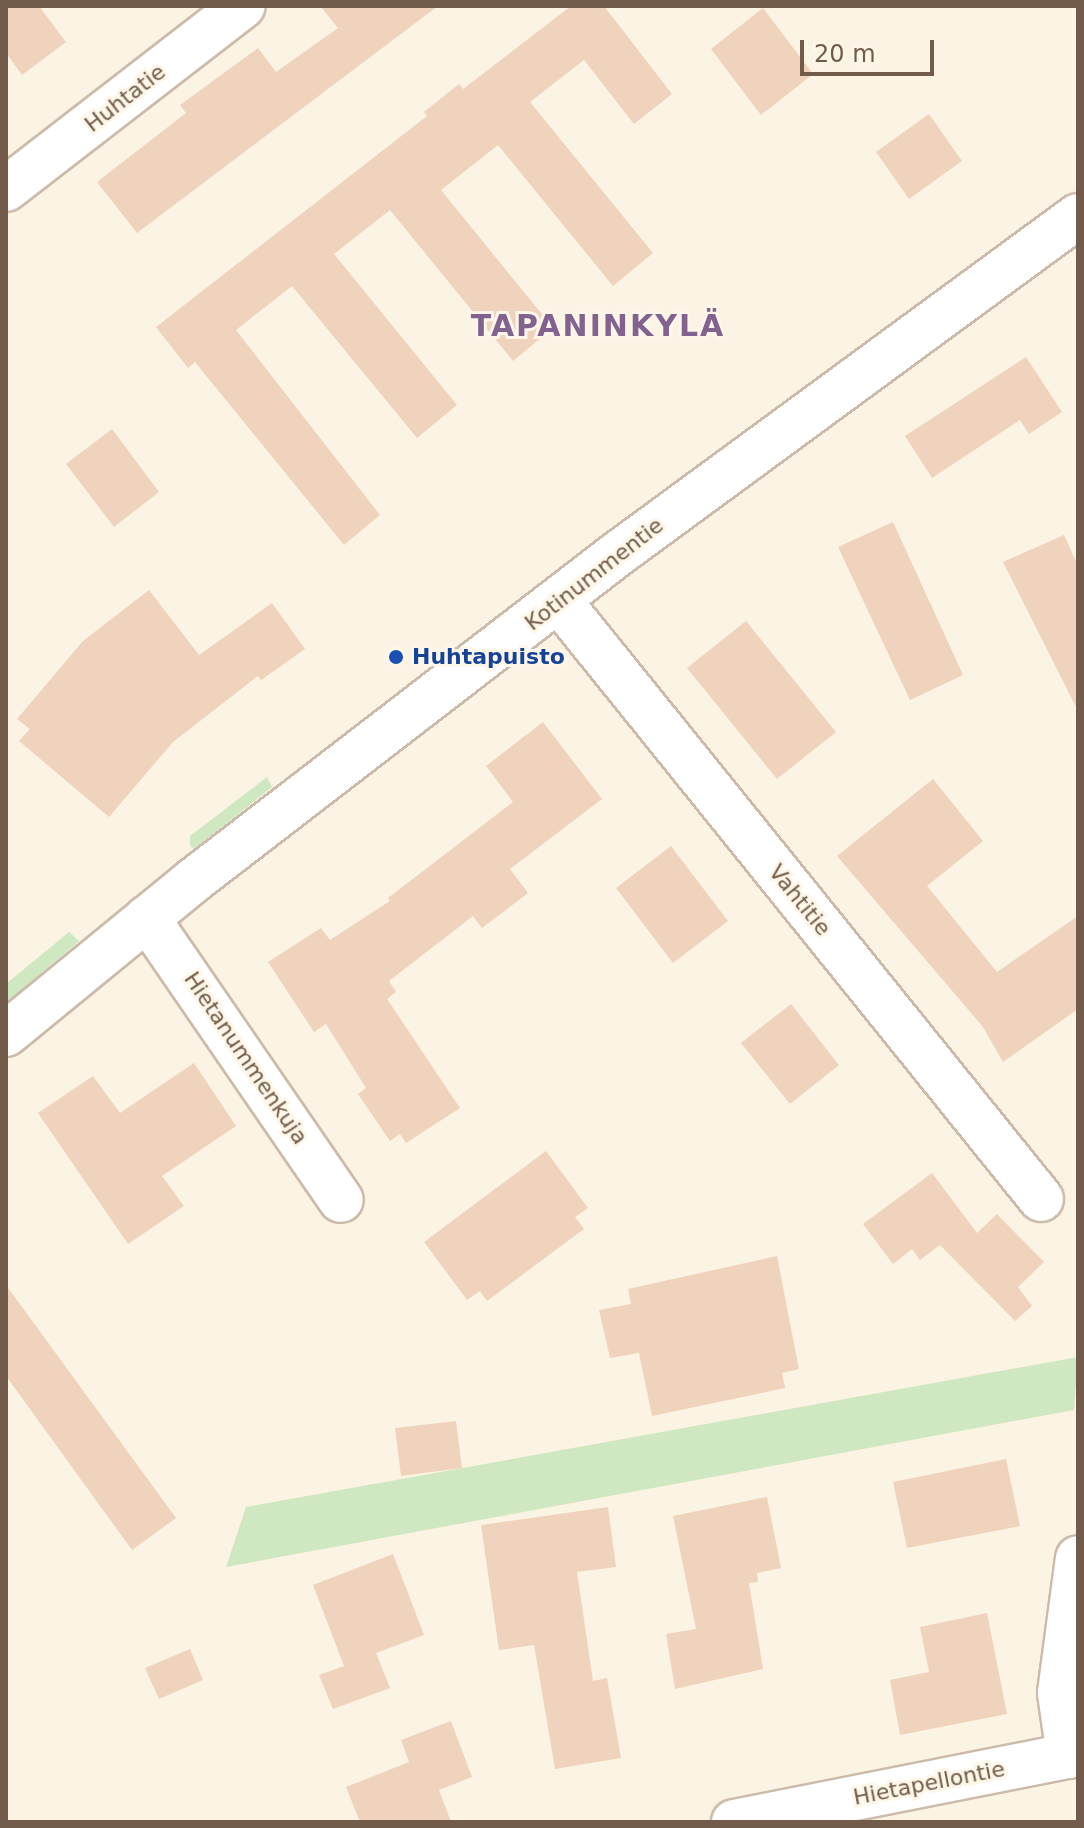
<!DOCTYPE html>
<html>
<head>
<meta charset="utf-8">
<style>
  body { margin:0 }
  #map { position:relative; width:1084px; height:1828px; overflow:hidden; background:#fbf3e3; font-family:"DejaVu Sans",sans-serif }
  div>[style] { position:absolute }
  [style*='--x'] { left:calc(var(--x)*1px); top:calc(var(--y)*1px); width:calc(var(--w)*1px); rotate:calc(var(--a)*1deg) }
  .green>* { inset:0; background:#cfe8c2 }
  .building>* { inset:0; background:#efd3bc }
  .roads { filter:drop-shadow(2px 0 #cba) drop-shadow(-2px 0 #cba) drop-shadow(0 2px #cba) drop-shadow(0 -2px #cba) }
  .minor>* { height:44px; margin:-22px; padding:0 22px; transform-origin:22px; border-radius:22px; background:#fff }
  .secondary>* { height:44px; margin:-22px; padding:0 22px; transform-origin:22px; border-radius:22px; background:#fff }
  .dots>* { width:22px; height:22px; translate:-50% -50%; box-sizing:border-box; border:4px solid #fef7e9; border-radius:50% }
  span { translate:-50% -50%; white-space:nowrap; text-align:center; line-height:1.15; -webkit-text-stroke:6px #fef7e9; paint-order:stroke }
  .street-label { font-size:22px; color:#725b4a }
  .transit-label { font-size:22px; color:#164399; font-weight:700 }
  .left { translate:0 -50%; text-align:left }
  .district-label { font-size:30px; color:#82628e; font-weight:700; letter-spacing:2px }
  .frame { position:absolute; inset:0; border:8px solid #725b4a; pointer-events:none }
  .scale { position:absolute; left:800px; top:40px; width:134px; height:36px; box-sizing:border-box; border:4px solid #725b4a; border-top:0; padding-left:10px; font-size:24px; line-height:28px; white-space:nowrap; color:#725b4a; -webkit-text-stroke:6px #fef7e9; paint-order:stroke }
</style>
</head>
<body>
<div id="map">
  <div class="green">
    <div style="clip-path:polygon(267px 777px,272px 787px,194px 849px,190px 845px,190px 836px)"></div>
    <div style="clip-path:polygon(69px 932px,79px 941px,6px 1003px,6px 984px)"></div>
    <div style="clip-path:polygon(1078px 1357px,1074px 1410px,226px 1567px,246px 1507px)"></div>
  </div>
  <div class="building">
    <div style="clip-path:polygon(6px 6px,39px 6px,66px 42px,22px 75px,6px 53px)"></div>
    <div style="clip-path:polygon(320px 6px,438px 6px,137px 233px,97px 182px,186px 113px,180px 105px,258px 48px,276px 72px,338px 28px)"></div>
    <div style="clip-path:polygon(571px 6px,604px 6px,672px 94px,634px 124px,584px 60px,530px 102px,653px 253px,613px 286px,498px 145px,441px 190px,553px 328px,513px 361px,390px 210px,334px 254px,457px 405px,417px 438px,292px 286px,236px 330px,380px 515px,344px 545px,195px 362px,188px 368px,156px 327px,427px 116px,424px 112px,459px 84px,463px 89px)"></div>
    <div style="clip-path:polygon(763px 8px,813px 74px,761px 115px,711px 49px)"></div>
    <div style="clip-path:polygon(929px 114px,962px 161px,909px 199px,876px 152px)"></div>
    <div style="clip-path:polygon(1026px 357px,1062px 412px,1029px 434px,1020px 420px,932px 478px,905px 436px)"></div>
    <div style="clip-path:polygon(112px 429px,159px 492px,114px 527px,66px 464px)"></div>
    <div style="clip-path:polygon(893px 522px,963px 675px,910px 700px,838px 547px)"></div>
    <div style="clip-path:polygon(1064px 535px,1078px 566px,1078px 711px,1003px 562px)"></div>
    <div style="clip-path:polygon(149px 590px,199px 655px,272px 603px,305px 649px,261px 680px,258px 676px,173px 742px,109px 817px,19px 741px,30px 729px,17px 719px,83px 641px)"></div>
    <div style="clip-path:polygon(746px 621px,836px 732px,777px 779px,687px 668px)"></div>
    <div style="clip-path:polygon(543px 722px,602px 799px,510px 869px,528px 893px,482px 928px,473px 916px,389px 981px,396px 992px,387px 999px,460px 1108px,406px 1143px,400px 1134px,390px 1141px,358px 1094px,366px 1088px,326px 1024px,314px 1032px,268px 962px,321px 928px,330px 940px,390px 901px,388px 898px,513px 802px,486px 766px)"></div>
    <div style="clip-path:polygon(933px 779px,983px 841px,927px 886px,997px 972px,1078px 916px,1078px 1009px,1003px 1062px,983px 1027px,837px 856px)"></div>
    <div style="clip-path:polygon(671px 846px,728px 921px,673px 963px,616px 888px)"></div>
    <div style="clip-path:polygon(791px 1004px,839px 1065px,790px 1104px,741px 1043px)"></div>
    <div style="clip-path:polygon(194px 1063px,236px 1126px,162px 1176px,184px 1206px,128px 1244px,38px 1113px,93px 1076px,120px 1113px)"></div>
    <div style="clip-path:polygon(546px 1151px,588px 1208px,575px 1217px,584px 1229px,487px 1301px,480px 1291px,467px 1300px,424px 1242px)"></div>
    <div style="clip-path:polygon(932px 1173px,977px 1233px,997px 1214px,1044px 1262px,1018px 1287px,1032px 1306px,1015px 1321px,940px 1245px,920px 1260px,912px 1249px,893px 1264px,863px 1224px)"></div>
    <div style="clip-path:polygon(777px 1256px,799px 1369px,782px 1373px,785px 1388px,652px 1416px,639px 1353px,610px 1358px,599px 1310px,631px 1304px,628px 1289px)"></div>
    <div style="clip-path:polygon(6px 1285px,176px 1518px,132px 1550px,6px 1376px)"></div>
    <div style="clip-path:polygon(456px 1421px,462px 1468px,401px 1476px,395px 1428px)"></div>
    <div style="clip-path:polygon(1006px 1459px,1020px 1526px,907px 1548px,893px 1482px)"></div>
    <div style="clip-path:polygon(767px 1497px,781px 1568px,757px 1573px,758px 1582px,749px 1583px,763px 1669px,675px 1689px,666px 1634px,696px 1629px,673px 1516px)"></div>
    <div style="clip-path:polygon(608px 1507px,616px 1567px,577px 1572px,593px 1681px,607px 1678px,621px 1758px,555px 1769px,534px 1645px,499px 1650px,481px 1525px)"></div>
    <div style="clip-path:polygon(393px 1554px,424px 1635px,376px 1653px,390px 1688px,333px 1709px,319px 1675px,344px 1666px,313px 1585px)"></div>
    <div style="clip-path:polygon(987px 1613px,1007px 1714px,900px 1735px,890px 1680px,929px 1672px,920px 1627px)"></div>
    <div style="clip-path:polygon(190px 1649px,203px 1680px,159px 1699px,145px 1668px)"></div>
    <div style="clip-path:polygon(451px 1721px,472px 1777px,439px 1790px,451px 1822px,360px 1822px,346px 1787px,409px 1762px,401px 1740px)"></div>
  </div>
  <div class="roads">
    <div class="minor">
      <div style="--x:6;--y:189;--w:299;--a:-37.7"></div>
      <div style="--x:559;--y:601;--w:768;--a:51.13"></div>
      <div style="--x:147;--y:918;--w:342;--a:55.5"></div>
      <div style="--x:1069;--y:1756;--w:64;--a:-98.1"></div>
      <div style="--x:1060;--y:1693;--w:136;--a:-82.4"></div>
      <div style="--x:734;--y:1822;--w:351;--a:-11.2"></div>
    </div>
    <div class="secondary">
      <div style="--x:6;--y:1034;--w:243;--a:-39.3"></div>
      <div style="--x:194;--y:880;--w:533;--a:-37.6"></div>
      <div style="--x:616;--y:555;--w:573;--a:-36.27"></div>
    </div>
  </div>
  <div class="dots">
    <div style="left:396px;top:657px;background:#1a4fb4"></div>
  </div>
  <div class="street-label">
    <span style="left:125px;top:98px;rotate:-38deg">Huhtatie</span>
    <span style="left:594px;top:574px;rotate:-38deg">Kotinummentie</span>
    <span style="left:800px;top:900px;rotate:51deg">Vahtitie</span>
    <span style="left:246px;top:1058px;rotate:56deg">Hietanummenkuja</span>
    <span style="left:929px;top:1783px;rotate:-11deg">Hietapellontie</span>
  </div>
  <div class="transit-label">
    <span class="left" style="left:412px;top:657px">Huhtapuisto</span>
  </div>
  <div class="district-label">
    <span style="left:598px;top:326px">TAPANINKYLÄ</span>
  </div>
  <div class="frame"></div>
  <div class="scale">20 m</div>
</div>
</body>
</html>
